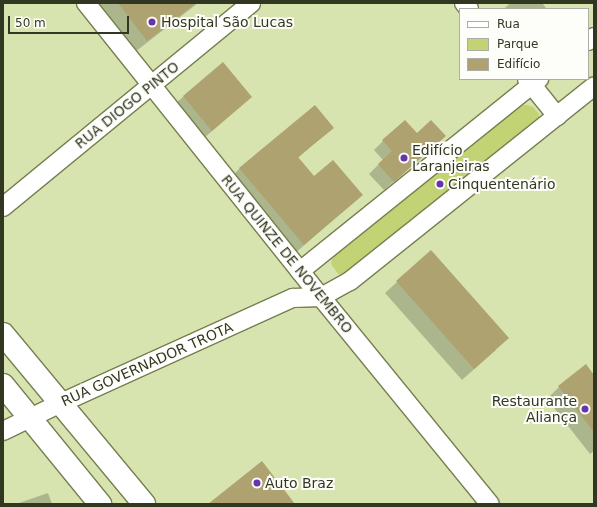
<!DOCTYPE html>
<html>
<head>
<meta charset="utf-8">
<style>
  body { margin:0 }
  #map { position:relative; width:597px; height:507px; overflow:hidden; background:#d8e4b0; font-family:"DejaVu Sans",sans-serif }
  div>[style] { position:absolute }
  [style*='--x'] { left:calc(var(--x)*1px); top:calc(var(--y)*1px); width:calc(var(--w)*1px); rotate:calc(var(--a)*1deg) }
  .green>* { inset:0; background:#c1d374 }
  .shadow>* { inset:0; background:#0003 }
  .building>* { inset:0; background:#ada270 }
  .roads { filter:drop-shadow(1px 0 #767f4f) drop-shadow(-1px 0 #767f4f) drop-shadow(0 1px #767f4f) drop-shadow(0 -1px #767f4f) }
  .minor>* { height:18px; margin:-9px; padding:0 9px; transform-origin:9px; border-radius:9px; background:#fff }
  .secondary>* { height:22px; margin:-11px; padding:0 11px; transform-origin:11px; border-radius:11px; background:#fff }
  .dots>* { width:11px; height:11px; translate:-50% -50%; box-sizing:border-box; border:2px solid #fdfef9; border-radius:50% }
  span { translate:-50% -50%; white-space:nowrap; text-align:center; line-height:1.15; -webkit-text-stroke:4px #fdfef9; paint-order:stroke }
  .poi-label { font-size:14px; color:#323722 }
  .left { translate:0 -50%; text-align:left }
  .right { translate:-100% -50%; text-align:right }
  .street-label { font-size:14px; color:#323722 }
  .frame { position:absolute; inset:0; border:4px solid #323722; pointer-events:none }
  .legend { position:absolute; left:459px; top:8px; width:130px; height:72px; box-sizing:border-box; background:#fdfef9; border:1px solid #acaea3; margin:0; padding:5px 7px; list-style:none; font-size:12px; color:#323722 }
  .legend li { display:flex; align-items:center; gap:8px; height:20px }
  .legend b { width:20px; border:1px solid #acaea3 }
  .scale { position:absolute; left:8px; top:16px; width:121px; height:18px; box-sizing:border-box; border:2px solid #323722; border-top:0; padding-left:5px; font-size:12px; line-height:14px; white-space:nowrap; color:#323722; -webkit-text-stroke:3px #fdfef9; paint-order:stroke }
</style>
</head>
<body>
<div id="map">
  <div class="green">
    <div style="clip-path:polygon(521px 105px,527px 105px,533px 107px,539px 114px,539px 120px,344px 276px,338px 274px,331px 264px,333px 254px)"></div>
  </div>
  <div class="shadow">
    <div style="clip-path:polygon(98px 3px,198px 3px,135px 52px)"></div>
    <div style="clip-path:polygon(510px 3px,542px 3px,547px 9px,504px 9px)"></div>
    <div style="clip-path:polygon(184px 96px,251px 97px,203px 139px,174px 105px)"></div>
    <div style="clip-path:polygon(332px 128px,298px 158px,314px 178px,361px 195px,292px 256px,228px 180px,240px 168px)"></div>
    <div style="clip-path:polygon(417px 135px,445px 136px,384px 190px,369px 174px,383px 160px,374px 150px,383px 141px)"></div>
    <div style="clip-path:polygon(397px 282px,496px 350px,462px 380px,385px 293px)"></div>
    <div style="clip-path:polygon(594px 376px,594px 451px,590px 454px,547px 399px,559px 387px)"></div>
    <div style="clip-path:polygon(48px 493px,52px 504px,16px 504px)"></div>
  </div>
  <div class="building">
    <div style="clip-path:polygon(118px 3px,196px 3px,147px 41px)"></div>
    <div style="clip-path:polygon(223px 62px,252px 97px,212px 131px,183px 96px)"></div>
    <div style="clip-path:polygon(315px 105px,334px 128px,298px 157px,314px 176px,333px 160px,363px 195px,304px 245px,239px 168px)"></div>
    <div style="clip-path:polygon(405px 120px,417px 133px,431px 120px,446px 136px,394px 182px,378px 164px,392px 151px,382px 140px)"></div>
    <div style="clip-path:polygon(431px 250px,509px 338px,474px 369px,396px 281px)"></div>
    <div style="clip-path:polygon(586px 364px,594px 375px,594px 432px,558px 386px)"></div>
    <div style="clip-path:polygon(262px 461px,295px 504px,208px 504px)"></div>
  </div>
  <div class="roads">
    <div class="minor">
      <div style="--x:86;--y:3;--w:376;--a:51.4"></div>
      <div style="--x:321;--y:297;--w:267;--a:50.8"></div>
      <div style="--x:464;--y:3;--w:8;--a:50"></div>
      <div style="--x:588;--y:41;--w:7;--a:-34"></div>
      <div style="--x:527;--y:79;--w:48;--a:51"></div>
      <div style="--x:3;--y:207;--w:321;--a:-39.4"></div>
      <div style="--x:300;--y:271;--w:307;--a:-38.8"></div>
      <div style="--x:3;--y:431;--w:64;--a:-25.8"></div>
      <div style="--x:61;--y:403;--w:255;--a:-24.4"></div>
      <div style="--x:293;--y:298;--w:28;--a:-2"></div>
      <div style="--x:321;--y:297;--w:33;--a:-29"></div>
      <div style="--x:350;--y:281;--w:312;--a:-38.6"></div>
    </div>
    <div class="secondary">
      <div style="--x:3;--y:334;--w:221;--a:50.3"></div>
      <div style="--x:3;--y:385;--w:154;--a:50.8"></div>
    </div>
  </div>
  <div class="dots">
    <div style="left:152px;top:22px;background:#6634ab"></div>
    <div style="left:404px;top:158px;background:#6634ab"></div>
    <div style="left:440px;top:184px;background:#6634ab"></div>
    <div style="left:585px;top:409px;background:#6634ab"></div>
    <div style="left:257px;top:483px;background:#6634ab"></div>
  </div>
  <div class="poi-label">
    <span class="left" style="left:161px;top:22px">Hospital São Lucas</span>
    <span class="left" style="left:412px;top:158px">Edifício<br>Laranjeiras</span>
    <span class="left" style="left:448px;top:184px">Cinquentenário</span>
    <span class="right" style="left:577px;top:409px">Restaurante<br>Aliança</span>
    <span class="left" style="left:265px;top:483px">Auto Braz</span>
  </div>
  <div class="street-label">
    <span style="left:127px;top:105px;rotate:-39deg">RUA DIOGO PINTO</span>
    <span style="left:287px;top:254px;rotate:51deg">RUA QUINZE DE NOVEMBRO</span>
    <span style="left:147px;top:364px;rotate:-24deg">RUA GOVERNADOR TROTA</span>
  </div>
  <div class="frame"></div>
  <ul class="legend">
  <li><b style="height:5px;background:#fff"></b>Rua</li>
  <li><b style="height:11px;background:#c1d374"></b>Parque</li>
  <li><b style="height:11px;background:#ada270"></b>Edifício</li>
  </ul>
  <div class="scale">50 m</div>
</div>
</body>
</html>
